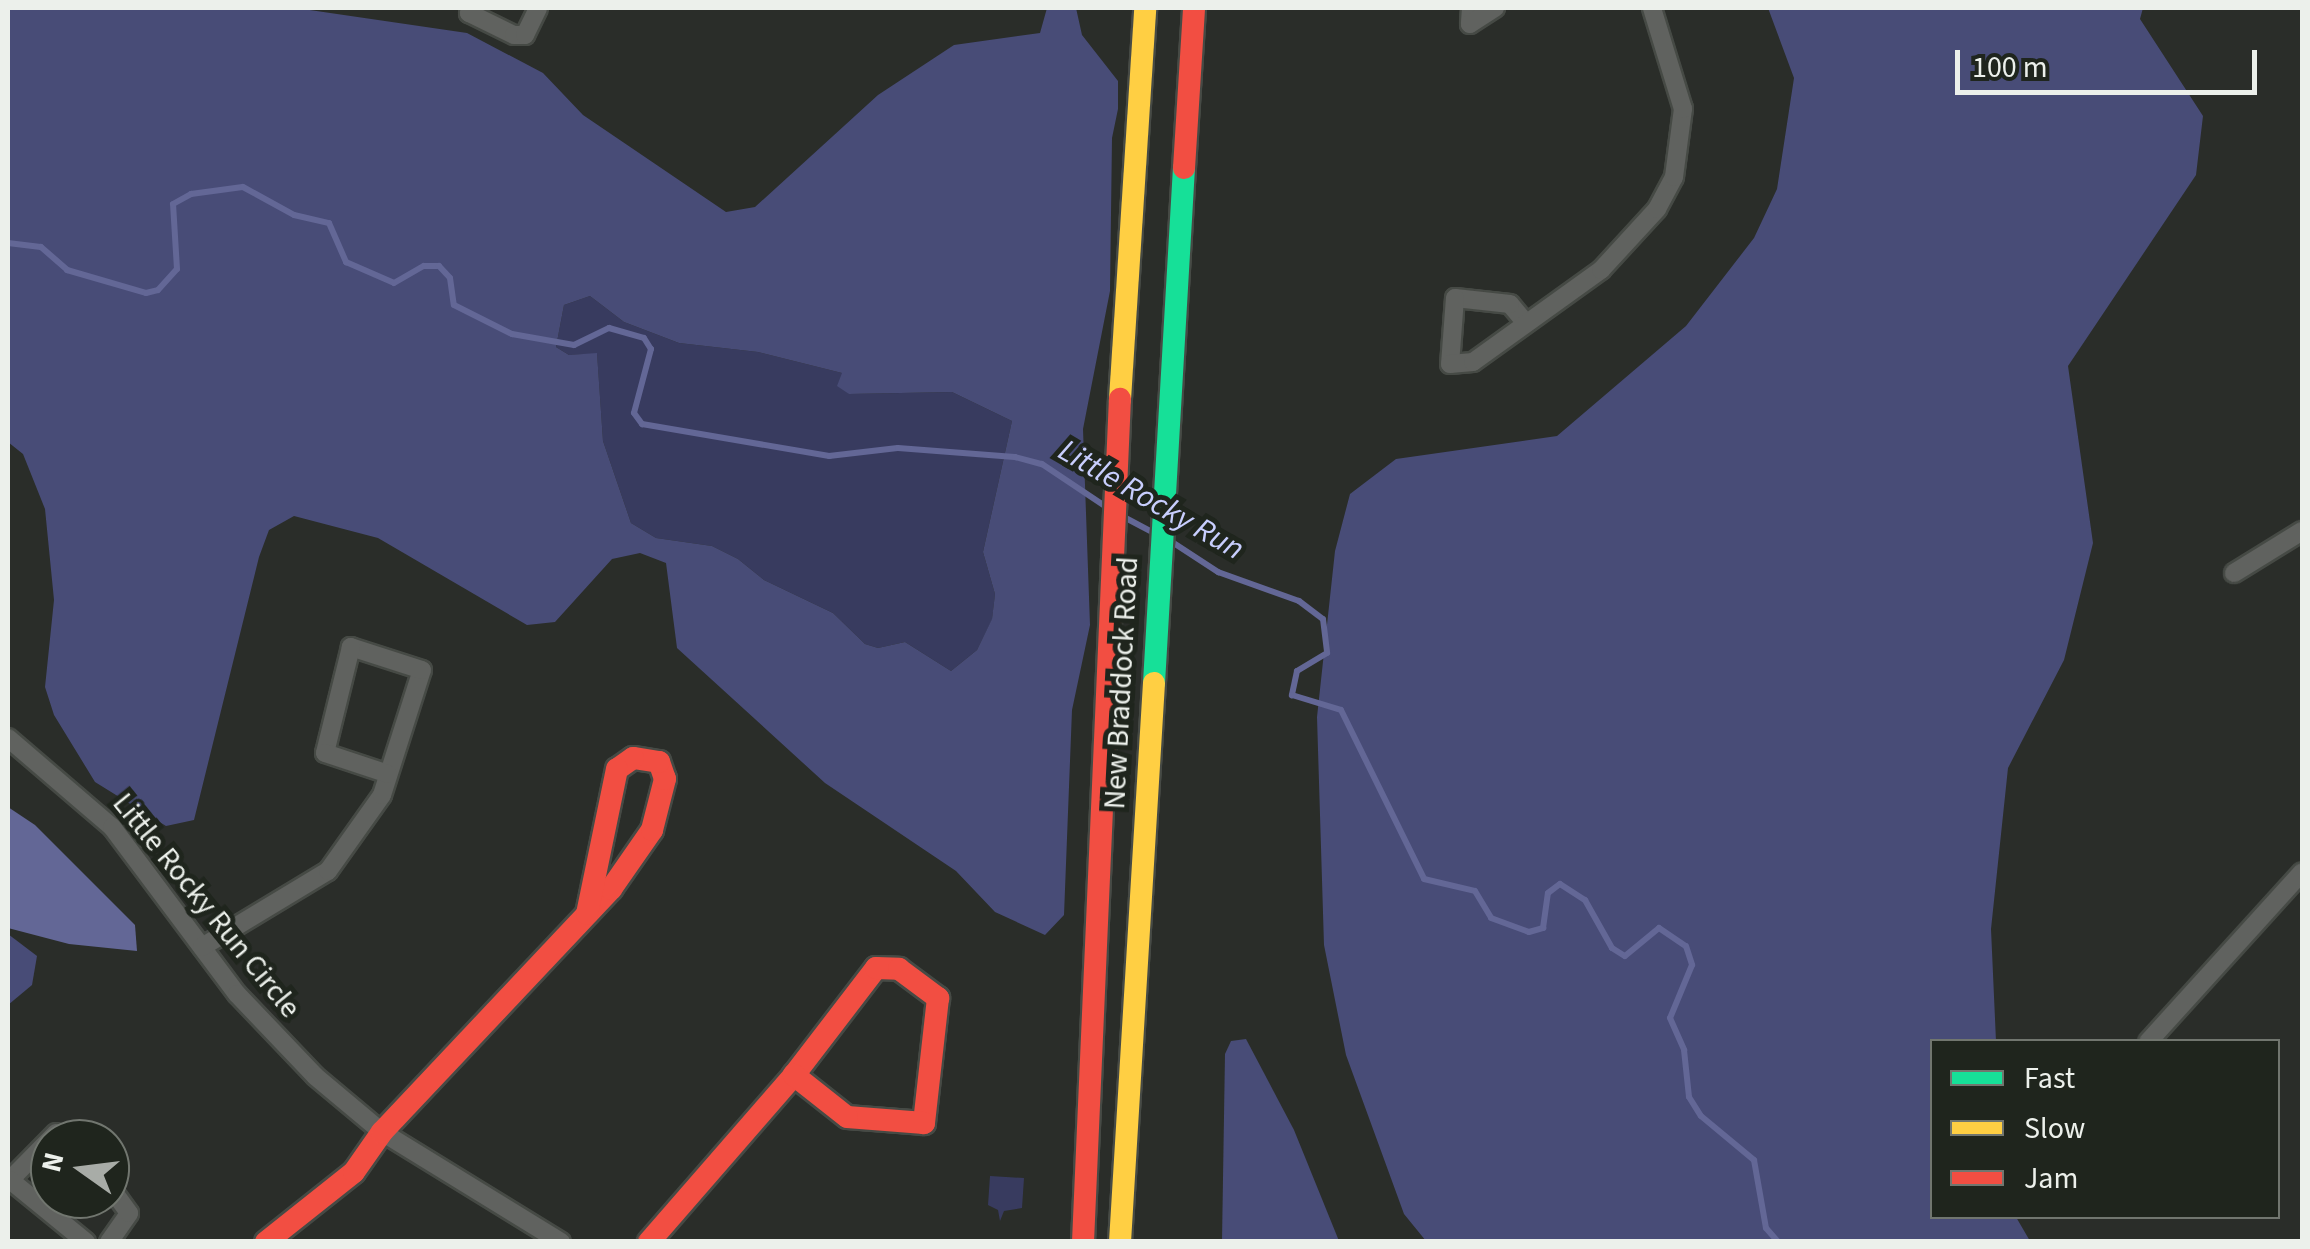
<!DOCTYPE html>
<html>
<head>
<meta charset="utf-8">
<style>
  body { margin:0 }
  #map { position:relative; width:2310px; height:1249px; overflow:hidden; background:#2a2d29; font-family:"Source Sans 3",sans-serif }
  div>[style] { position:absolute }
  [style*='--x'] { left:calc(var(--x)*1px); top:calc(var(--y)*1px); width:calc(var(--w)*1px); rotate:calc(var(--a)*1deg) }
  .green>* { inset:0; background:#383b5f }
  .forest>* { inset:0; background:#484c77 }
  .water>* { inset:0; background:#636796 }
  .stream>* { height:6px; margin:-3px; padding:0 3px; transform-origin:3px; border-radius:3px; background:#636796 }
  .roads { filter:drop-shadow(2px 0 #464a45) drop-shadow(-2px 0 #464a45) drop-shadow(0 2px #464a45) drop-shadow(0 -2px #464a45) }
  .street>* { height:18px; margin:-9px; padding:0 9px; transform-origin:9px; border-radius:9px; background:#60625f }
  .fast>* { height:22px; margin:-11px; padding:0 11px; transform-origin:11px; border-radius:11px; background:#16e098 }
  .slow>* { height:22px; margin:-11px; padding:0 11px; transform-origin:11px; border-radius:11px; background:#ffcf43 }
  .jam>* { height:22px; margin:-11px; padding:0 11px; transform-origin:11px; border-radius:11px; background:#f24e42 }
  span { translate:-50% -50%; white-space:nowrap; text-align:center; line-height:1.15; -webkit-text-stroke:10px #1f251d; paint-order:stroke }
  .street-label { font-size:30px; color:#ecf0eb }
  .water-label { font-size:32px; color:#c8cefe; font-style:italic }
  .frame { position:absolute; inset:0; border:10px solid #ecf0eb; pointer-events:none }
  .legend { position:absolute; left:1930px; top:1039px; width:350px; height:180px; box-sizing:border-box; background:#1f251d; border:2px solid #71766f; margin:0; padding:12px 18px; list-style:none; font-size:30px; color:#ecf0eb }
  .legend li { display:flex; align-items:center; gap:20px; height:50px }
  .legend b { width:50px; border:2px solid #71766f }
  .north { position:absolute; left:30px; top:1119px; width:100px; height:100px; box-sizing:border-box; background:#1f251d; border:2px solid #71766f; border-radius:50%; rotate:284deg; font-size:28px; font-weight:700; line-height:40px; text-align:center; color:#ecf0eb }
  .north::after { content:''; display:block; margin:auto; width:35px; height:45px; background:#a8aca7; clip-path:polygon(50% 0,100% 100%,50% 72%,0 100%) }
  .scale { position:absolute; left:1955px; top:50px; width:302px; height:45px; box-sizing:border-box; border:5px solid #ecf0eb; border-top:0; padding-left:12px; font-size:30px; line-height:35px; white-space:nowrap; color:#ecf0eb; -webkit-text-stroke:8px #1f251d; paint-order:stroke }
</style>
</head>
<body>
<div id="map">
  <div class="green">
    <div style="clip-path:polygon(590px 296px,624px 322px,679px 343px,758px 352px,842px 373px,849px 394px,952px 392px,1012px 421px,983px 552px,995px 594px,992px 620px,977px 650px,951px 671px,905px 642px,878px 648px,865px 644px,833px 613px,764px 580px,738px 559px,712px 546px,656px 538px,631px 523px,603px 441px,597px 354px,569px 355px,556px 347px,564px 305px)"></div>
    <div style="clip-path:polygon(990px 1176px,1024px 1178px,1022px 1208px,1004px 1211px,1000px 1221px,998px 1210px,988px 1205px)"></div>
  </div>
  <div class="forest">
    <div style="clip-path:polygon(evenodd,8px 8px,296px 8px,467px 33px,543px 73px,583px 115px,726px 212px,755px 207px,878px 95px,954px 45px,1040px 33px,1047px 8px,1076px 8px,1082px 35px,1118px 81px,1118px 109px,1112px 138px,1110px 291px,1083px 429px,1090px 625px,1072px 710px,1064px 915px,1045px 935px,995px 912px,956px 871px,825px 783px,677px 648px,666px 563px,640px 553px,612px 559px,555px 622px,527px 625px,378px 538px,294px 516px,269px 530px,259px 557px,194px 820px,166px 826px,95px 782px,54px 715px,45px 687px,54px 600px,45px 509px,23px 454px,8px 442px,8px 8px,590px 296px,624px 322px,679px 343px,758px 352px,842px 373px,837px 386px,849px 394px,952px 392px,1012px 421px,983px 552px,995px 594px,992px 619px,977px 650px,951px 671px,905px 642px,878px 648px,865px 644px,833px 613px,764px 580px,738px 559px,712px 546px,656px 538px,631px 523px,603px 441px,597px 353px,569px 355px,556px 347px,564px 305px,590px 296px)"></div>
    <div style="clip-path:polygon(1768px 8px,2143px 8px,2140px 19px,2203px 116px,2196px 175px,2068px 366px,2093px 543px,2064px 660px,2008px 768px,1991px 929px,1996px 1041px,1932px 1042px,1932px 1216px,2016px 1217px,2030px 1241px,1426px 1241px,1404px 1214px,1346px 1055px,1324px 945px,1317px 717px,1335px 551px,1350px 494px,1396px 459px,1557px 436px,1686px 326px,1754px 238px,1777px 189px,1794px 78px)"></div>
    <div style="clip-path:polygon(8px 934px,37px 956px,32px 985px,8px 1005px)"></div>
    <div style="clip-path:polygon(1246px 1039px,1294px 1130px,1339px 1241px,1222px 1241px,1225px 1054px,1231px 1041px)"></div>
  </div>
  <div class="water">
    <div style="clip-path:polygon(8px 807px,35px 825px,135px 925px,137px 951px,69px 944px,8px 928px)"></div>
  </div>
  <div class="stream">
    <div style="--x:8;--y:243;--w:33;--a:7"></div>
    <div style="--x:41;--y:247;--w:35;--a:41"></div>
    <div style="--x:67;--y:270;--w:82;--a:16.2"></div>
    <div style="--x:146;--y:293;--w:12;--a:-14"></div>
    <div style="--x:158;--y:290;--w:28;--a:-48"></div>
    <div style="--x:177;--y:269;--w:65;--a:-93.5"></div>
    <div style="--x:173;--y:204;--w:21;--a:-29"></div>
    <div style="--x:191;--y:194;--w:52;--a:-7.7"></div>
    <div style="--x:243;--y:187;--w:58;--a:28.8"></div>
    <div style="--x:294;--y:215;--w:36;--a:13"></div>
    <div style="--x:329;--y:223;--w:43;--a:66.4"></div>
    <div style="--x:346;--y:262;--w:52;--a:23.6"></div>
    <div style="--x:394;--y:283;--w:34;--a:-30"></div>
    <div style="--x:424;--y:266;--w:15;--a:0"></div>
    <div style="--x:439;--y:266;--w:16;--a:47"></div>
    <div style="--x:450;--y:278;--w:27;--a:82"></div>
    <div style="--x:454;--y:305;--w:65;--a:26.6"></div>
    <div style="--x:512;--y:334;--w:63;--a:10.1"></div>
    <div style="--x:574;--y:345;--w:39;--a:-26"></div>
    <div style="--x:609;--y:328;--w:36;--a:16"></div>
    <div style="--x:644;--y:338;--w:13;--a:58"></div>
    <div style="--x:651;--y:349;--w:66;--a:104.9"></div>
    <div style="--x:634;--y:413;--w:14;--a:54"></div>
    <div style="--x:642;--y:424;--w:190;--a:9.7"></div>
    <div style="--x:829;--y:456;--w:69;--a:-6.6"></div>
    <div style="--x:898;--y:448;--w:117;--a:4.4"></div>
    <div style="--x:1015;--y:457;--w:28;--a:15"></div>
    <div style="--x:1042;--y:464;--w:76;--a:33.7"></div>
    <div style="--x:1120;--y:515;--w:43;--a:27.8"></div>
    <div style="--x:1169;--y:540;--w:59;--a:33.1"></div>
    <div style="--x:1218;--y:572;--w:86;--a:19.7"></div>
    <div style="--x:1299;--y:601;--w:30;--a:37"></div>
    <div style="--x:1323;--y:619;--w:34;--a:83"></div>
    <div style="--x:1327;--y:653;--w:35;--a:149"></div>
    <div style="--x:1297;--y:671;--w:25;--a:102"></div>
    <div style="--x:1292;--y:695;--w:51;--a:17"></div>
    <div style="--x:1341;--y:710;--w:188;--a:63.8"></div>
    <div style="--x:1424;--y:879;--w:52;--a:13.2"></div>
    <div style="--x:1475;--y:891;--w:31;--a:59"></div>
    <div style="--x:1491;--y:918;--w:40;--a:20.2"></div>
    <div style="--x:1529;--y:932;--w:15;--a:-16"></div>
    <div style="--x:1543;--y:928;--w:35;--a:-82"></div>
    <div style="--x:1548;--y:893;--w:15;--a:-37"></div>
    <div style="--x:1560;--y:884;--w:30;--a:33"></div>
    <div style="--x:1585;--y:900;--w:55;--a:60.6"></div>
    <div style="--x:1612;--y:948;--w:15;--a:32"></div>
    <div style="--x:1625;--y:956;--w:44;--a:-39.5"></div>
    <div style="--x:1659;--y:928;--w:32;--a:34"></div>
    <div style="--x:1686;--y:946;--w:20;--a:72"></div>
    <div style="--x:1692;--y:965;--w:57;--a:112.5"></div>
    <div style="--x:1670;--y:1018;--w:35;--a:66"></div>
    <div style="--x:1684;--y:1050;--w:47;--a:83.9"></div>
    <div style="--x:1689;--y:1097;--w:22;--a:58"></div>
    <div style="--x:1701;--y:1116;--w:69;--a:39.7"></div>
    <div style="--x:1754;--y:1160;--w:69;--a:80"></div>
    <div style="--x:1766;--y:1228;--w:18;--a:49"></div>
  </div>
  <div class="roads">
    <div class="street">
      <div style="--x:472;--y:8;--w:6;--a:121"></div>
      <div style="--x:469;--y:13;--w:50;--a:26.1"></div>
      <div style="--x:514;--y:35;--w:11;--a:0"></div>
      <div style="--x:525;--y:35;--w:30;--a:-64"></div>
      <div style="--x:1471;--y:8;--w:16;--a:94"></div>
      <div style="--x:1470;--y:24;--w:30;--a:-33"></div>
      <div style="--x:1525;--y:322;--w:23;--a:-130"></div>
      <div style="--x:1510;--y:304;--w:55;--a:-173.8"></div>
      <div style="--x:1455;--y:298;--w:66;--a:94.3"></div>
      <div style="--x:1450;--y:364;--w:23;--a:-5"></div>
      <div style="--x:1473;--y:362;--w:158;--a:-35.7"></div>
      <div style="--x:1601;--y:270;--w:83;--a:-47.4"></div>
      <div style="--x:1657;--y:209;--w:36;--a:-62"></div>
      <div style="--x:1674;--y:177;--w:69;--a:-82.5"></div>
      <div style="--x:1683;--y:109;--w:106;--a:-107.1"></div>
      <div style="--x:2234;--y:573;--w:80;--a:-31.7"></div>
      <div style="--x:8;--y:738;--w:137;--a:40.6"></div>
      <div style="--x:112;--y:827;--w:209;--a:53.2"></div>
      <div style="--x:237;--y:994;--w:113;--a:46.4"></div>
      <div style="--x:315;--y:1076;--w:87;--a:39.9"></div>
      <div style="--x:382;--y:1132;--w:210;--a:31.6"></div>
      <div style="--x:202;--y:947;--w:147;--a:-31.1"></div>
      <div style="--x:328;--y:871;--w:93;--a:-54.6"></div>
      <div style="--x:382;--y:795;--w:131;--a:-72.3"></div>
      <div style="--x:422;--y:670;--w:75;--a:-162.1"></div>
      <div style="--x:351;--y:647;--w:109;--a:103.8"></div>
      <div style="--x:325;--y:753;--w:66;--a:18.4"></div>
      <div style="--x:2148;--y:1042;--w:229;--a:-47.8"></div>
      <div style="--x:62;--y:1139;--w:8;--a:-135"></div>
      <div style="--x:56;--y:1133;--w:66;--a:134.4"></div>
      <div style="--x:10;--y:1180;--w:98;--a:39.2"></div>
      <div style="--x:109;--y:1242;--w:35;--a:-55"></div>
      <div style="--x:129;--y:1213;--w:32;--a:-126"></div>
    </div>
    <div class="fast">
      <div style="--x:1154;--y:683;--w:516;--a:-86.67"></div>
    </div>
    <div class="slow">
      <div style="--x:1120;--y:399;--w:392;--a:-86.3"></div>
      <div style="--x:1120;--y:1242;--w:560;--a:-86.52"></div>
    </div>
    <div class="jam">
      <div style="--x:1184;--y:168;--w:160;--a:-86.4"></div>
      <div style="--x:266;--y:1242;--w:112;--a:-38.5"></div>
      <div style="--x:354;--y:1172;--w:49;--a:-55"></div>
      <div style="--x:382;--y:1132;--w:334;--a:-46.7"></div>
      <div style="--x:611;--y:889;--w:72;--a:-55.2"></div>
      <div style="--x:652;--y:830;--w:53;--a:-75.7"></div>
      <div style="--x:665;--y:779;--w:18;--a:-109"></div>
      <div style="--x:659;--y:762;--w:26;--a:-171"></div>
      <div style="--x:633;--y:758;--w:19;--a:145"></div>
      <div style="--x:617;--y:769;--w:148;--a:101.7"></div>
      <div style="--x:649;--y:1242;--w:221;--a:-49"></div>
      <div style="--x:794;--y:1075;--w:135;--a:-52.5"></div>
      <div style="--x:876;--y:968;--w:23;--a:2"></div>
      <div style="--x:899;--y:969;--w:49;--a:36.6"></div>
      <div style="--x:938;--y:998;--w:126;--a:96.4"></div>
      <div style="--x:924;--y:1123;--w:77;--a:-175.5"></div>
      <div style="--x:847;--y:1117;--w:68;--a:-141.6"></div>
      <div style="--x:1083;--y:1242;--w:844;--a:-87.49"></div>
    </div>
  </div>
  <div class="street-label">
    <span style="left:1122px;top:683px;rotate:-87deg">New Braddock Road</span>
    <span style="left:206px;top:906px;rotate:51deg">Little Rocky Run Circle</span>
  </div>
  <div class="water-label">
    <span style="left:1151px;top:500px;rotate:30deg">Little Rocky Run</span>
  </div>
  <div class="frame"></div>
  <ul class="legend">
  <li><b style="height:12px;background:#16e098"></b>Fast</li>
  <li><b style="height:12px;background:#ffcf43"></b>Slow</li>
  <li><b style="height:12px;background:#f24e42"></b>Jam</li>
  </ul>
  <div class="north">N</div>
  <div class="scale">100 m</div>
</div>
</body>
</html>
